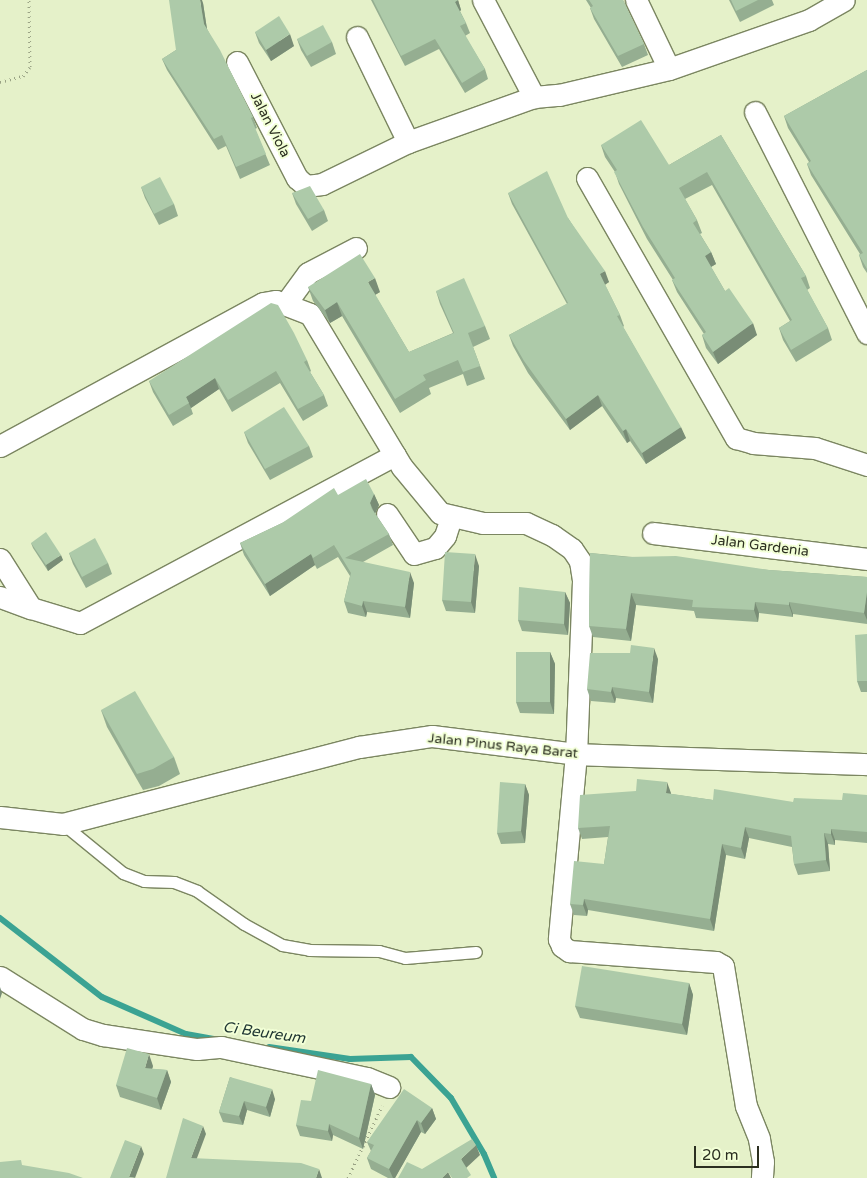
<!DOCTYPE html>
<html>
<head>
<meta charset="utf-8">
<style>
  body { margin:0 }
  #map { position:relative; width:867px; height:1178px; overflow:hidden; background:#e5f1c9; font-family:"Varela Round",sans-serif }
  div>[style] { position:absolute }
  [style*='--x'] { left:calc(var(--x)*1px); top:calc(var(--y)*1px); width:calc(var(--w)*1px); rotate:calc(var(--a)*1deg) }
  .stream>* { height:6px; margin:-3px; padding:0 3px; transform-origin:3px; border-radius:3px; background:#3ba393 }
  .path>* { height:3px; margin-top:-1.5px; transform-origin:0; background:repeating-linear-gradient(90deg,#9aa385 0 1px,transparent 0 5px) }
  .roads { filter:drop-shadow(1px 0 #7b8661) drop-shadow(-1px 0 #7b8661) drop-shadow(0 1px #7b8661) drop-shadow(0 -1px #7b8661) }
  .service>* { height:11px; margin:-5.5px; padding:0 5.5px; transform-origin:5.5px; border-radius:5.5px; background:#fff }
  .minor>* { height:21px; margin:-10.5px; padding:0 10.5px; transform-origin:10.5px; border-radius:10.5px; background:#fff }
  .wall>* { inset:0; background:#95ae91 }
  .shaded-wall>* { inset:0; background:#798d76 }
  .building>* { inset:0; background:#adcaa9 }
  span { translate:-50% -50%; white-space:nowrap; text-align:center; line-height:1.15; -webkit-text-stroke:4px #f2ffd6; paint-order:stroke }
  .street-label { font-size:14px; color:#2c3021 }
  .water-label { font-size:15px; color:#203733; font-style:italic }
  .scale { position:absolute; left:694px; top:1146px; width:65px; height:22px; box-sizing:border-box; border:2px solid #2c3021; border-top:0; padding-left:6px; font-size:15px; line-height:18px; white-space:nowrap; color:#2c3021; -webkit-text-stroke:4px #f2ffd6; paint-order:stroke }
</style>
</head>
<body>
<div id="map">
  <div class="stream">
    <div style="--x:0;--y:918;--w:129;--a:37.8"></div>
    <div style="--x:102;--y:997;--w:92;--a:23.8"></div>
    <div style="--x:186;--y:1034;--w:28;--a:10"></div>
    <div style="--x:269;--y:1047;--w:82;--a:8.4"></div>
    <div style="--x:350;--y:1059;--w:61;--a:-1.9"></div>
    <div style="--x:411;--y:1057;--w:57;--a:45.7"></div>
    <div style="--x:451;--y:1098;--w:65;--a:59.5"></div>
    <div style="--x:484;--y:1154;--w:26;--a:67"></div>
  </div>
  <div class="path">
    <div style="--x:0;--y:82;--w:24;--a:-15"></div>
    <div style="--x:23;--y:76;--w:11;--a:-52"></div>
    <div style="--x:30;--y:67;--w:67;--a:-90.9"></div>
    <div style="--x:348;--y:1178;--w:80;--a:-64.7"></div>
  </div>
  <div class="roads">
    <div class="service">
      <div style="--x:63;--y:824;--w:77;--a:39.2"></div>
      <div style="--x:123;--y:873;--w:22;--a:21"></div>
      <div style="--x:144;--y:881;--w:30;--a:2"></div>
      <div style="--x:174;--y:882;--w:25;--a:21"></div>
      <div style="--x:197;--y:891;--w:57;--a:35.1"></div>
      <div style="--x:244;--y:924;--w:43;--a:28.9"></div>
      <div style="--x:282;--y:945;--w:27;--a:10"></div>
      <div style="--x:309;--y:950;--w:70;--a:0.8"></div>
      <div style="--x:379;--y:951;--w:27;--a:15"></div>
      <div style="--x:405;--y:958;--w:71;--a:-4.8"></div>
    </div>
    <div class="minor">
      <div style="--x:483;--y:0;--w:110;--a:62.3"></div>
      <div style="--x:636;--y:0;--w:76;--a:64.4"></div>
      <div style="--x:357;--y:37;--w:117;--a:64.1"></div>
      <div style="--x:237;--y:62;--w:131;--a:62.7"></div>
      <div style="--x:297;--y:178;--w:12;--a:42"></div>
      <div style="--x:306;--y:186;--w:16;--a:-7"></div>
      <div style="--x:322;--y:184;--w:96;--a:-26"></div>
      <div style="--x:408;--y:142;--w:134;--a:-19.7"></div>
      <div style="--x:534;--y:97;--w:25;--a:-5"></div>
      <div style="--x:559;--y:95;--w:113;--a:-13.3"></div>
      <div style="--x:669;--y:69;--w:148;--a:-19.3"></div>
      <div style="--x:809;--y:20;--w:40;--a:-29.7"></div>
      <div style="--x:755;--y:112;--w:248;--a:63.1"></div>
      <div style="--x:587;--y:178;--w:300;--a:60.2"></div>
      <div style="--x:736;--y:438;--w:18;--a:16"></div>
      <div style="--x:753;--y:443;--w:62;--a:4.6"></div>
      <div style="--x:815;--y:448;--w:55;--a:18.1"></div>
      <div style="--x:286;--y:303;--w:37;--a:-54"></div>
      <div style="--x:308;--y:273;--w:54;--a:-27.5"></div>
      <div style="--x:0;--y:446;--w:299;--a:-28.5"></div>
      <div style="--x:263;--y:303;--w:13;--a:-9"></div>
      <div style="--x:276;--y:301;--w:36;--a:21"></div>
      <div style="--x:310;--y:314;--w:179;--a:59"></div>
      <div style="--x:402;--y:467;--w:60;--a:50.4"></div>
      <div style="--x:440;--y:513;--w:44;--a:13.1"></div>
      <div style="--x:483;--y:523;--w:43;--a:0"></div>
      <div style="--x:526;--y:523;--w:29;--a:25"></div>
      <div style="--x:552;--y:535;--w:24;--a:35"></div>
      <div style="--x:572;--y:549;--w:14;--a:56"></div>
      <div style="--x:580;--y:561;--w:20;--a:81"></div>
      <div style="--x:583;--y:581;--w:173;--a:92.3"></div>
      <div style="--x:576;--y:754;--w:186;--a:95.3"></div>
      <div style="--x:559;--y:939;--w:8;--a:67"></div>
      <div style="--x:562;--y:946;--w:9;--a:36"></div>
      <div style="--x:569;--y:951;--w:147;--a:4.3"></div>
      <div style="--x:716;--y:962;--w:8;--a:30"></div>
      <div style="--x:723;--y:966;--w:142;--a:80.7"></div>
      <div style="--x:746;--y:1106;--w:35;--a:68"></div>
      <div style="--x:759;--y:1139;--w:23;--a:80"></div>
      <div style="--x:763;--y:1162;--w:16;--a:94"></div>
      <div style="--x:387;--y:514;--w:48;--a:56"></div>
      <div style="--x:414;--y:554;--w:22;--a:-16"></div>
      <div style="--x:435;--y:548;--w:16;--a:-50"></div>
      <div style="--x:445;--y:536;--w:20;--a:-72"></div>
      <div style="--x:653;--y:533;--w:216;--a:6.9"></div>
      <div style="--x:0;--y:559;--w:58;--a:57.7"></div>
      <div style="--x:31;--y:608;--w:51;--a:17"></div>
      <div style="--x:80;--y:623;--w:357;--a:-28.1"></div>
      <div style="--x:0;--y:597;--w:33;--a:20"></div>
      <div style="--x:0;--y:817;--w:63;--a:6.3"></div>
      <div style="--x:63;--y:824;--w:306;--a:-14.6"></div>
      <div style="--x:359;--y:747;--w:74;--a:-8.6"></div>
      <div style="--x:432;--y:736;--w:145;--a:7.1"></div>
      <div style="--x:576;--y:754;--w:291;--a:2"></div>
      <div style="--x:0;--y:977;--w:98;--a:32.1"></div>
      <div style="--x:83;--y:1029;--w:21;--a:17"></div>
      <div style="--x:103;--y:1035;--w:95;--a:8.5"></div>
      <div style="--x:197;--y:1049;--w:24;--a:-5"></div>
      <div style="--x:221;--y:1047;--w:149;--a:12"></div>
      <div style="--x:367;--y:1078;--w:24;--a:22"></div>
    </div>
  </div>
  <div class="wall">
    <div style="clip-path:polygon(371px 0,458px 0,461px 10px,460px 11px,466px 23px,470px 33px,465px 36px,485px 69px,488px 79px,465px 93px,439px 49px,405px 66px)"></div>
    <div style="clip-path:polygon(586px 0,623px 0,644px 44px,648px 55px,622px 67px,594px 19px,590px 8px,591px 8px)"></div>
    <div style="clip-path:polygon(729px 0,772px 0,774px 5px,740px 22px)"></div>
    <div style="clip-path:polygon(203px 3px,207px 29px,253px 117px,257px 128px,255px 129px,270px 165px,240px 179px,226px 146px,218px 150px,167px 70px,162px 59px,176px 50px)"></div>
    <div style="clip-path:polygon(255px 32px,294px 46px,271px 61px,259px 43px)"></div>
    <div style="clip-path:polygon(297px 39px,332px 42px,336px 54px,311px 67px,301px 50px)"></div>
    <div style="clip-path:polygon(867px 70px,867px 273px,863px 267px,859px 255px,860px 254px,811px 175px,807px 164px,809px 162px,788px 128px,784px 116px)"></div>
    <div style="clip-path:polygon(721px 135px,806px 276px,810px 288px,807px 290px,828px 328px,832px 340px,796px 362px,783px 340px,779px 328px,790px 321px,712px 185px,685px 199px,697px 220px,702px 233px,700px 234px,711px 252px,716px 264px,711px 267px,725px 291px,757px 335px,718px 364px,706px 348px,702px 335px,704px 334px,677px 292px,672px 280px,673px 280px,647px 239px,619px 184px,615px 172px,605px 157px,601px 145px,669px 165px)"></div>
    <div style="clip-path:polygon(141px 187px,174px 204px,178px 216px,159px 225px,145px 198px)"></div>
    <div style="clip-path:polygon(292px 193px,324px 210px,328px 221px,312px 231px,296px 204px)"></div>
    <div style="clip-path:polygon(508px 193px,568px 218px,609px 282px,605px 285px,620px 315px,624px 326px,623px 327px,686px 438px,646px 464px,630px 441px,627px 443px,602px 406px,570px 430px,528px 373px,513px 346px,509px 335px,567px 304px,512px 204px)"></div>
    <div style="clip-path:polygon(308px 287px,380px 292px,375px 295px,409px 352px,453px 333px,440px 304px,436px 291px,485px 326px,490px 339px,473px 347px,485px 379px,467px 386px,463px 374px,429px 388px,431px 394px,400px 413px,342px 316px,330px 323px,313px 301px)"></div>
    <div style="clip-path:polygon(307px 360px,311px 371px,310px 372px,324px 395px,328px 406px,303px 421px,280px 383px,232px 412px,219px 389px,191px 408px,193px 414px,173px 426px,153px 392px,149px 381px)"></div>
    <div style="clip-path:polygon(244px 432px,309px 446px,313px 457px,270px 480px,248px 443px)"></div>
    <div style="clip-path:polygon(374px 494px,379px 505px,375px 513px,389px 534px,393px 545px,363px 562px,414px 583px,410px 618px,367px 612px,366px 617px,348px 613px,344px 601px,350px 576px,338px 557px,317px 569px,315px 565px,270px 596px,244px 555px,240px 543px,282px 523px,338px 495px)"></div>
    <div style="clip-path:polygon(31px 543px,63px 560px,48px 571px,33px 548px)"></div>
    <div style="clip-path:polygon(69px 553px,108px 563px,112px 574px,86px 588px,73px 564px)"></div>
    <div style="clip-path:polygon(590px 553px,769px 570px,867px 577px,867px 624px,793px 614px,793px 617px,759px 613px,758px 622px,696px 618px,694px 611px,636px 605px,631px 641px,593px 637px,589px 626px)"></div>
    <div style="clip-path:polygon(479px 566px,475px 613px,446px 611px,442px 600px)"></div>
    <div style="clip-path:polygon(565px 592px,570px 603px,568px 635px,522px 631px,518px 620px)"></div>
    <div style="clip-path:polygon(867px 634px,867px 692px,861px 692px,857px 681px)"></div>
    <div style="clip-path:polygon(550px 652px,555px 664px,554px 714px,520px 713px,516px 702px)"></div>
    <div style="clip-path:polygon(658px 659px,653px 703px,616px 698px,615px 703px,591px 701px,587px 689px)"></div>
    <div style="clip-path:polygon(101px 710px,174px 757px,180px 774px,159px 786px,143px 790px,107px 727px)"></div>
    <div style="clip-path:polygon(525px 784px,529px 795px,525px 843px,501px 844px,497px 833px)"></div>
    <div style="clip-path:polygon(671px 793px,671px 794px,713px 800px,793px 802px,842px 800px,867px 795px,867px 843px,835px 840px,835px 845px,828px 844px,830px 871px,798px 875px,794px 864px,792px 847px,749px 838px,745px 859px,726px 855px,714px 931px,588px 910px,587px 916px,574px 915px,570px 904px,604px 864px,608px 837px,582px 839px,578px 828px)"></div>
    <div style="clip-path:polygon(689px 983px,693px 995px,687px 1035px,580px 1018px,575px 1006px)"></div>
    <div style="clip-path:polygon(153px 1066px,152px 1069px,167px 1070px,171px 1082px,161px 1110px,120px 1097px,116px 1085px)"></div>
    <div style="clip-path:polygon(230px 1077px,275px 1099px,270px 1117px,247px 1110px,243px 1125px,223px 1122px,219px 1112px)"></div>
    <div style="clip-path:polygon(371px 1084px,375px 1095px,363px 1149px,333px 1135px,332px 1141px,300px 1136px,296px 1125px,311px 1101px)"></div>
    <div style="clip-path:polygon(432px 1108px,436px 1119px,425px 1134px,421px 1132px,395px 1178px,388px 1178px,371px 1169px,367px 1158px,371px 1151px,367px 1142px)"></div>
  </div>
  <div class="shaded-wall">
    <div style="clip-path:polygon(200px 0,202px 0,203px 3px,208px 36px,204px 24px)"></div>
    <div style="clip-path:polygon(458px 0,461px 10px,459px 12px,455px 2px)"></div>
    <div style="clip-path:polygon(290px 34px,294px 46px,271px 61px,266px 50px)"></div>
    <div style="clip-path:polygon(711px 252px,716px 264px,709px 268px,705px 256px)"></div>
    <div style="clip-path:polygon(605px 271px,609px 282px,604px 285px,600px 274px)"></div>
    <div style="clip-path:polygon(375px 278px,380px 292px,373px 296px,368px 282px)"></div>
    <div style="clip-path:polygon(337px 302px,342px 316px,330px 323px,325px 310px)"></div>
    <div style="clip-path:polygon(753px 323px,757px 335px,718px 364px,713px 352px)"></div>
    <div style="clip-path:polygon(215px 378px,219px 389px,191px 408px,186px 397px)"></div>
    <div style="clip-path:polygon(598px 395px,602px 406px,570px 430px,566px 419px)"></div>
    <div style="clip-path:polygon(681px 427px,686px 438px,646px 464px,642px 453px)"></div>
    <div style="clip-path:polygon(626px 429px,630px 441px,627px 443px,623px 431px)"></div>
    <div style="clip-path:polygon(374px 494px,379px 505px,375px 514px,370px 503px)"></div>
    <div style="clip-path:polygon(311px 554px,315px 565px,270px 596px,265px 584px)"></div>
    <div style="clip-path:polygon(475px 554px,479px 566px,475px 613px,471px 602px)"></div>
    <div style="clip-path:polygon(61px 555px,63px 560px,48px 571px,46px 565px)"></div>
    <div style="clip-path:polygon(410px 572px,414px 583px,410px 618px,405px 607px)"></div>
    <div style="clip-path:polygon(565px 592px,570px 603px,568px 635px,564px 624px)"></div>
    <div style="clip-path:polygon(867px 592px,867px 620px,864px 613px)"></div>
    <div style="clip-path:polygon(631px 593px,636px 605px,631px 641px,626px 629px)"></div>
    <div style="clip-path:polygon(363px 601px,367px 612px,366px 617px,362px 606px)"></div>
    <div style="clip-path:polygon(755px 602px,759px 613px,758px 622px,754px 610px)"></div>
    <div style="clip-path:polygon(789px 602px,793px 614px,793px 617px,789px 605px)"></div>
    <div style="clip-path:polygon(654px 648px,658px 659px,653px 703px,649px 692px)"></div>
    <div style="clip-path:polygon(550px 652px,555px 664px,554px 714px,550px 702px)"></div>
    <div style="clip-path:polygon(612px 687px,616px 698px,615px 703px,611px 692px)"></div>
    <div style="clip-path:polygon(667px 782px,671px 793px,670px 804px,666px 793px)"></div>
    <div style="clip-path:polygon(525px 784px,529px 795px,525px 843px,521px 831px)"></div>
    <div style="clip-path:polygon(745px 827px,749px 838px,745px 859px,741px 848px)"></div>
    <div style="clip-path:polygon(831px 829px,835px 840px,835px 845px,831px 834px)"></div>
    <div style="clip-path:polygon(824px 833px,828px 844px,830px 871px,826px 860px)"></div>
    <div style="clip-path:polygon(722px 844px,726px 855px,714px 931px,710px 919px)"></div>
    <div style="clip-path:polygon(584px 899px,588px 910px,587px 916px,583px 905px)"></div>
    <div style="clip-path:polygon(689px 983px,693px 995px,687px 1035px,682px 1024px)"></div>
    <div style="clip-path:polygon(0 987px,2px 993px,0 999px)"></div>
    <div style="clip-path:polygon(149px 1054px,153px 1066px,149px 1079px,145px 1068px)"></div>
    <div style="clip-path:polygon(167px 1070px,171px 1082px,161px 1110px,157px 1098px)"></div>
    <div style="clip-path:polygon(371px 1084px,375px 1095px,363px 1149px,359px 1138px)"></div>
    <div style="clip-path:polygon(272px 1089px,275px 1099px,270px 1117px,266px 1107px)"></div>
    <div style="clip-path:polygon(244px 1101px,247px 1110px,243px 1125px,239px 1116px)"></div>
    <div style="clip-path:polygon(432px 1108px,436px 1119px,425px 1134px,421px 1123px)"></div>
    <div style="clip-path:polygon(417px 1120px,421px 1132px,395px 1178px,393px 1178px,389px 1169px)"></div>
    <div style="clip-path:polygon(329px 1124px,333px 1135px,332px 1141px,328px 1131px)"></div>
    <div style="clip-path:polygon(203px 1126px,206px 1134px,194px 1166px,191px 1158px)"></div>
    <div style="clip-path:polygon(476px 1145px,480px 1155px,465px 1169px,461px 1159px)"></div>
    <div style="clip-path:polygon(141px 1146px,144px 1154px,135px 1178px,129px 1177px)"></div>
    <div style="clip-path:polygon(319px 1169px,322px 1178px,316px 1178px)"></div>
    <div style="clip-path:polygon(448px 1172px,451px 1178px,442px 1178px)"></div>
  </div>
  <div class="building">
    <div style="clip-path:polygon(169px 0,200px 0,204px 24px,220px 50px,253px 117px,251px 118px,266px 154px,236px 167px,222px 135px,214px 139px,162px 59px,176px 50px)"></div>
    <div style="clip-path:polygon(373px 0,458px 0,455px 2px,466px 23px,460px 26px,485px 69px,462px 83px,435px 39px,401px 56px)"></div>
    <div style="clip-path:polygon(589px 0,623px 0,644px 44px,618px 56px,590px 8px,593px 6px)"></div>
    <div style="clip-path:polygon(731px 0,758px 0,736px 11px)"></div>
    <div style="clip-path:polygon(279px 16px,290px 34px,266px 50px,255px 32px)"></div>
    <div style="clip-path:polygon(323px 25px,332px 42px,307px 56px,297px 39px)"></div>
    <div style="clip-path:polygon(867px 70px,867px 269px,859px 255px,863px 253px,807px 164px,811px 161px,784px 116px)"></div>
    <div style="clip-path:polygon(641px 120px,669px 165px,721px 135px,806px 276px,801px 278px,828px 328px,791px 350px,779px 328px,792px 320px,707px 172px,679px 188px,697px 220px,693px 223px,711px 252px,705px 256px,725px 291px,729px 288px,753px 323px,713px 352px,702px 335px,706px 332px,672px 280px,675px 278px,643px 227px,614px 172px,617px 170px,601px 145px)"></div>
    <div style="clip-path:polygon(547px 171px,568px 218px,605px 271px,600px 274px,620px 315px,617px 316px,681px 427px,642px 453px,626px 429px,623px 431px,598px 395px,566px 419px,524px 361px,509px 335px,568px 303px,508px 193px)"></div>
    <div style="clip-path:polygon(160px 177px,174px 204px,154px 214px,141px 187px)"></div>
    <div style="clip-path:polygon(310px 186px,324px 210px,308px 219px,292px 193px)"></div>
    <div style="clip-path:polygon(360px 254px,375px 278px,368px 282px,409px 352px,454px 333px,436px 291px,464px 278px,485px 326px,468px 333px,480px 366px,463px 372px,458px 360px,423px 375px,426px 380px,395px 399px,337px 302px,325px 310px,308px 287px)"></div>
    <div style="clip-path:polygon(271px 303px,278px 305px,294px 333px,307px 360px,304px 362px,324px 395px,298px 409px,276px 371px,228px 400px,215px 378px,186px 397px,189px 403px,169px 415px,149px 381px)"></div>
    <div style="clip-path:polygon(284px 407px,309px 446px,265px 469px,244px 432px)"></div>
    <div style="clip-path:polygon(366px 479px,374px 494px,370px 503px,372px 509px,389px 534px,345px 558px,410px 572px,405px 607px,363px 601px,362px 606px,344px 601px,351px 573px,334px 545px,313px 558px,311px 554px,265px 584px,240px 543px,282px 523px,334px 488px,338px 495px)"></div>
    <div style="clip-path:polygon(46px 532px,61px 555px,46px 565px,31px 543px)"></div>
    <div style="clip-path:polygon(95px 538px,108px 563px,82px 577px,69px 553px)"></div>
    <div style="clip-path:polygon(445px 552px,475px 554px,471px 602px,442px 600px)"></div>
    <div style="clip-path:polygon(590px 553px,627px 557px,676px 556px,769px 570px,867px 577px,867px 592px,864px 613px,789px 602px,789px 605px,755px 602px,754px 610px,692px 607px,693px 600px,631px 593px,626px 629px,589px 626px)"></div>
    <div style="clip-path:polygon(519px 587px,565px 592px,564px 624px,518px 620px)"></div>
    <div style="clip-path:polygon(867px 634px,867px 681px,857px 681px,855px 635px)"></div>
    <div style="clip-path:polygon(631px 645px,654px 648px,649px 692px,612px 687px,611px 692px,587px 689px,590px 653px,630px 653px)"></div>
    <div style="clip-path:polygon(516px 652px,550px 652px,550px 702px,516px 702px)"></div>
    <div style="clip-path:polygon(135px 691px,174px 757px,153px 769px,137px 774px,101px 710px)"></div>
    <div style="clip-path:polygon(637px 779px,667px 782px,666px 793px,713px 800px,714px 789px,793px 802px,794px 798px,842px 800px,843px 793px,867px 795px,867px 832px,831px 829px,831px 834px,824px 833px,826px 860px,794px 864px,791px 836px,745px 827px,741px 848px,722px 844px,710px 919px,584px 899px,583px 905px,570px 904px,574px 861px,604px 864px,610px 826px,578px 828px,580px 795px,636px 791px)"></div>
    <div style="clip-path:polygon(500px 782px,525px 784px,521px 831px,497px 833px)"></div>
    <div style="clip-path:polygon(582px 966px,689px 983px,682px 1024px,575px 1006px)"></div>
    <div style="clip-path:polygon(127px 1048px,149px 1054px,145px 1068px,167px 1070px,157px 1098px,116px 1085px)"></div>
    <div style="clip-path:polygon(318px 1070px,371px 1084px,359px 1138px,329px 1124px,328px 1131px,296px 1125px,301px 1100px,311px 1101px)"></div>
    <div style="clip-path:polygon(230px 1077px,272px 1089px,266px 1107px,244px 1101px,239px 1116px,219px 1112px)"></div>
    <div style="clip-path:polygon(404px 1089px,432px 1108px,421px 1123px,417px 1120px,389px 1169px,367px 1158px,374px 1145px,367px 1142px)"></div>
    <div style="clip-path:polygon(183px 1118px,203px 1126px,191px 1158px,301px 1163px,319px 1169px,316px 1178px,166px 1178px)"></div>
    <div style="clip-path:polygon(472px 1139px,476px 1145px,461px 1159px,471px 1175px,467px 1178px,452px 1178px,448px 1172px,442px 1178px,398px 1178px,407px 1162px,422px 1169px)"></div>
    <div style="clip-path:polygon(125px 1140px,141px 1146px,129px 1177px,136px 1178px,110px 1178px)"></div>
    <div style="clip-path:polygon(21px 1160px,22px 1165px,69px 1173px,83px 1178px,0 1178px,0 1162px)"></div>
  </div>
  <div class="street-label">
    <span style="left:270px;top:125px;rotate:63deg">Jalan Viola</span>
    <span style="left:760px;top:546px;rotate:7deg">Jalan Gardenia</span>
    <span style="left:503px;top:746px;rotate:6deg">Jalan Pinus Raya Barat</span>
  </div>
  <div class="water-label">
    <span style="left:264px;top:1033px;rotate:8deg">Ci Beureum</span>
  </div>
  <div class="scale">20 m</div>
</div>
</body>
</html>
